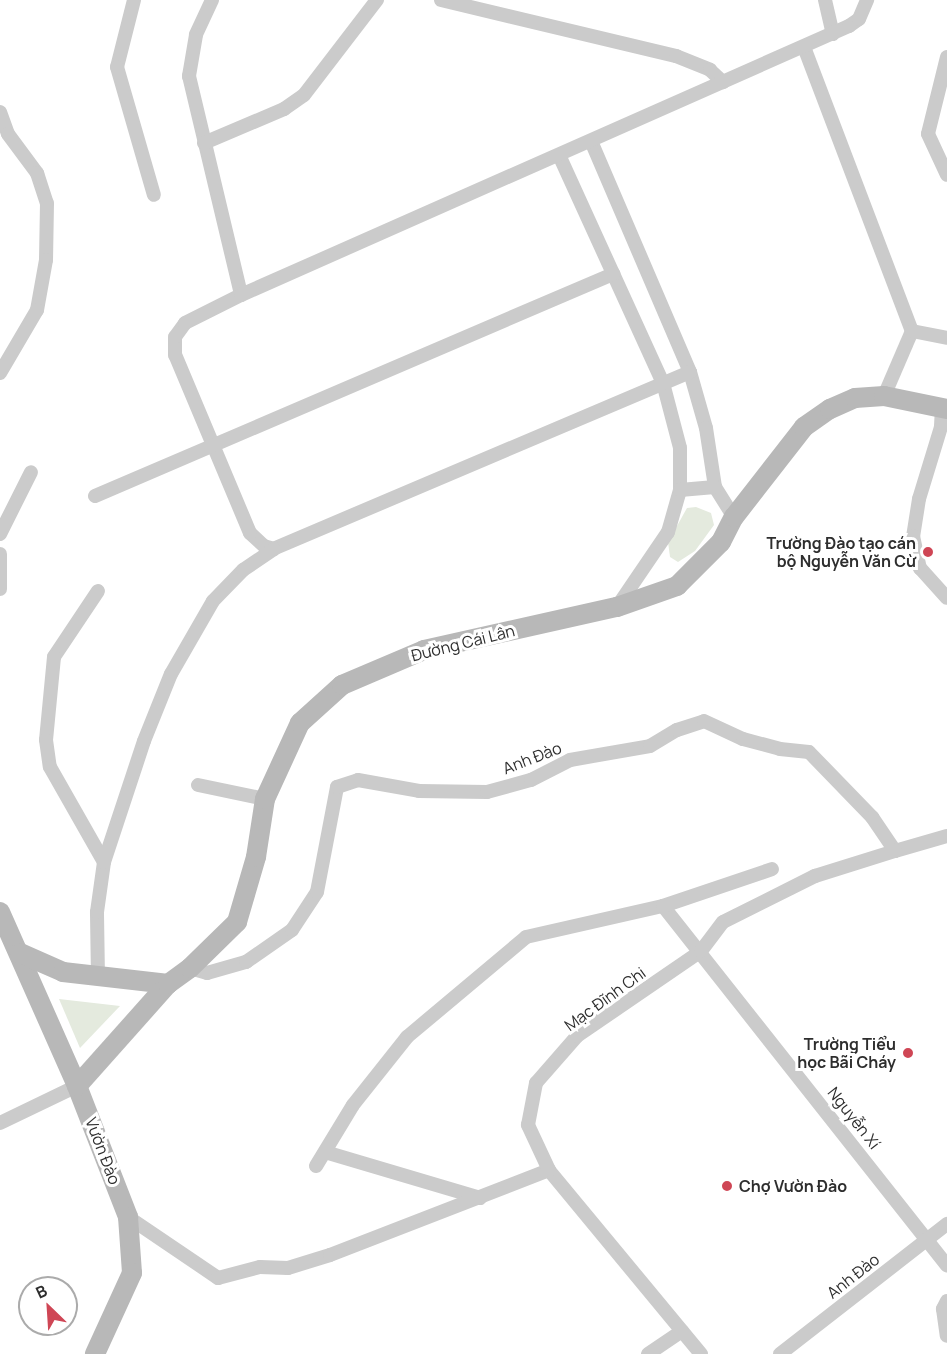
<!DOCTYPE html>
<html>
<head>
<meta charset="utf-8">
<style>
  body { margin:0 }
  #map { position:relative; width:947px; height:1354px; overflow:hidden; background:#fff; font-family:Manrope,sans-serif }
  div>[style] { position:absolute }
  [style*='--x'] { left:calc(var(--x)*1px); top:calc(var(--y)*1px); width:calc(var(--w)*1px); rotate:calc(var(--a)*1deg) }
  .green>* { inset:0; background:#e4eade }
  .minor>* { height:14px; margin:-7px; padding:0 7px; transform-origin:7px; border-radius:7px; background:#cbcbcb }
  .secondary>* { height:20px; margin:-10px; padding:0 10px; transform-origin:10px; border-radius:10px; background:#b8b8b8 }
  .dots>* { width:16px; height:16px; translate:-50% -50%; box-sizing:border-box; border:3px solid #fff; border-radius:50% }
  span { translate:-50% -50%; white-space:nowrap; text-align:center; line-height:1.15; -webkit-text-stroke:6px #fff; paint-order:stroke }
  .poi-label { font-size:16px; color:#2e2e2e; font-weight:700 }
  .right { translate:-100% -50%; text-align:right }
  .left { translate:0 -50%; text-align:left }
  .street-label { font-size:16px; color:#2e2e2e }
  .north { position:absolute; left:18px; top:1276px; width:60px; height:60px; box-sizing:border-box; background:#fff; border:2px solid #ababab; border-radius:50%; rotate:335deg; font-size:16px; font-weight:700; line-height:24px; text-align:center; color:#2e2e2e }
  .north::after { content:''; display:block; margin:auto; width:21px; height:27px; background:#cf4655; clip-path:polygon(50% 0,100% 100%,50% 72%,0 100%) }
</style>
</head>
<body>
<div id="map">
  <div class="green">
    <div style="clip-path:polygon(696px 507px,711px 513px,714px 525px,695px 551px,678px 562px,670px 557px,668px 542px,687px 508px)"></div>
    <div style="clip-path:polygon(59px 999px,120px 1006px,80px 1048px)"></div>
  </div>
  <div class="minor">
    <div style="--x:134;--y:0;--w:69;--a:104.2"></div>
    <div style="--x:117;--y:67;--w:133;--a:73.9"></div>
    <div style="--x:212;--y:0;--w:38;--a:115"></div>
    <div style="--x:196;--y:35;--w:42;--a:99.7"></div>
    <div style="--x:189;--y:76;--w:225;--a:76.6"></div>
    <div style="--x:441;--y:0;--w:242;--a:13.4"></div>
    <div style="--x:676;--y:56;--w:37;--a:22"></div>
    <div style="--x:710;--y:70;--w:18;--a:43"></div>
    <div style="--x:825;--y:0;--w:35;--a:77"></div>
    <div style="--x:804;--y:47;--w:304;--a:69.2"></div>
    <div style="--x:912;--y:331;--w:71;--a:113.3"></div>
    <div style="--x:947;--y:57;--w:79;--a:103.9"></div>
    <div style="--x:928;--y:134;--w:45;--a:65.1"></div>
    <div style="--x:0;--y:112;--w:23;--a:70"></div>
    <div style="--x:8;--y:134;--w:49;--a:53.4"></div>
    <div style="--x:37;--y:173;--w:32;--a:72"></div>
    <div style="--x:47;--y:203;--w:57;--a:91"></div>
    <div style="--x:46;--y:260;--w:51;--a:100.2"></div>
    <div style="--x:37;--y:310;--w:73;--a:120.4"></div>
    <div style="--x:591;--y:141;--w:251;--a:66.8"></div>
    <div style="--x:690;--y:372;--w:58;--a:74.1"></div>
    <div style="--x:706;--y:428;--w:60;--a:81.3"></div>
    <div style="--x:715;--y:487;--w:36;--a:58"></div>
    <div style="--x:204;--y:143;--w:87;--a:-23"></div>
    <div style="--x:284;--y:109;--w:24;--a:-35"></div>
    <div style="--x:304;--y:95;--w:120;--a:-52.5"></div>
    <div style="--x:559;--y:155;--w:251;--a:65.5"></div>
    <div style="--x:663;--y:383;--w:67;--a:75.3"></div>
    <div style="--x:680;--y:448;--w:42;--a:90"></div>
    <div style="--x:680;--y:490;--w:44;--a:105.9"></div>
    <div style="--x:668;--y:532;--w:91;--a:124.2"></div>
    <div style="--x:912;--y:331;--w:36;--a:11"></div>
    <div style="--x:690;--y:372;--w:452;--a:157"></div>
    <div style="--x:274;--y:549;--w:10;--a:-163"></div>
    <div style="--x:264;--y:546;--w:19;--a:-137"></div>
    <div style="--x:250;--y:533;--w:193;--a:-112.8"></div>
    <div style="--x:175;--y:355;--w:18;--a:-90"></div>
    <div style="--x:175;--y:337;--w:17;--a:-54"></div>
    <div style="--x:185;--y:323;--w:63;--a:-26.6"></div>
    <div style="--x:241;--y:295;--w:665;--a:-23.87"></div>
    <div style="--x:849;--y:26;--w:12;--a:-35"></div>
    <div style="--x:859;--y:19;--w:21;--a:-67"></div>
    <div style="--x:942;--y:407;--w:20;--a:93"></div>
    <div style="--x:941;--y:427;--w:75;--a:107"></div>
    <div style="--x:919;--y:499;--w:37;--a:99"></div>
    <div style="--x:913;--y:536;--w:33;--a:78"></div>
    <div style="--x:920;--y:568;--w:40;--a:48"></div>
    <div style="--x:680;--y:490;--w:35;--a:-5"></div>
    <div style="--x:95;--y:496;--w:564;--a:-23.2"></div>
    <div style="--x:0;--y:534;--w:69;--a:-63.4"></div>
    <div style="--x:0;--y:554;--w:35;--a:90"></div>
    <div style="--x:98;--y:591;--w:79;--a:123.7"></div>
    <div style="--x:54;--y:657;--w:83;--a:95.5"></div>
    <div style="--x:46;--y:740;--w:27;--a:82"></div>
    <div style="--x:50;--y:767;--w:109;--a:60.4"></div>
    <div style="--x:198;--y:785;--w:68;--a:11.8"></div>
    <div style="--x:663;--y:906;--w:458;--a:51.7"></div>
    <div style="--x:190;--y:968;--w:18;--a:16"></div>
    <div style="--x:207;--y:973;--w:41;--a:-15.8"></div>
    <div style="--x:246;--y:962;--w:56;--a:-34.8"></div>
    <div style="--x:292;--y:930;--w:45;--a:-56.7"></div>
    <div style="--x:317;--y:892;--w:107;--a:-79.2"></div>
    <div style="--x:337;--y:787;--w:22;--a:-18"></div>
    <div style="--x:358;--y:780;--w:62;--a:10.2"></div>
    <div style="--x:419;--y:791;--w:68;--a:0.8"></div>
    <div style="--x:487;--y:792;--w:46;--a:-15.3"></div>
    <div style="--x:531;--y:780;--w:44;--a:-27.1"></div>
    <div style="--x:570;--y:760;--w:81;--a:-9.9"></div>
    <div style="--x:650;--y:746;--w:31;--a:-31"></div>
    <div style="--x:677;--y:730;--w:28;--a:-18"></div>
    <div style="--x:704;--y:721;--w:43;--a:24.8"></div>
    <div style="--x:743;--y:739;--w:38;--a:15"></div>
    <div style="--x:780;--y:749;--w:29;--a:6"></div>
    <div style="--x:809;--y:752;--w:91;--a:45.9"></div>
    <div style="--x:872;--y:817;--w:41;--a:55.9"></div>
    <div style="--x:895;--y:851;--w:54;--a:-16.1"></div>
    <div style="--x:98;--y:978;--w:66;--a:-90.9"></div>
    <div style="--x:97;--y:912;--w:50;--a:-82"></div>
    <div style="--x:104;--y:862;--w:127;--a:-71.7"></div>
    <div style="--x:144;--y:741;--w:72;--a:-68.1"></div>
    <div style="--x:171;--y:674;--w:84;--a:-60.1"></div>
    <div style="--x:213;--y:601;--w:43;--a:-45.9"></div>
    <div style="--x:243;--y:570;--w:37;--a:-34"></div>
    <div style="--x:0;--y:1123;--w:85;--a:-25.7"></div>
    <div style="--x:325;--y:1152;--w:162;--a:16.5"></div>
    <div style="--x:316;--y:1166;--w:71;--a:-58.8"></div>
    <div style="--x:353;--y:1105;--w:87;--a:-51.5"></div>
    <div style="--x:407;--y:1037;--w:155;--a:-40"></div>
    <div style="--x:526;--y:937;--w:140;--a:-12.8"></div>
    <div style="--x:663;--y:906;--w:115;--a:-18.7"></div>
    <div style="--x:128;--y:1217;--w:109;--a:34.1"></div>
    <div style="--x:218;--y:1278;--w:43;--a:-14.7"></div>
    <div style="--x:260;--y:1267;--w:28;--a:2"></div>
    <div style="--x:288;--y:1268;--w:44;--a:-17.2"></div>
    <div style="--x:330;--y:1255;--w:235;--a:-21.2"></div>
    <div style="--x:947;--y:1301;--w:9;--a:117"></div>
    <div style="--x:943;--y:1309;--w:27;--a:82"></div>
    <div style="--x:648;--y:1354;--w:41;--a:-34.1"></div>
    <div style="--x:701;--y:1354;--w:239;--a:-129.6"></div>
    <div style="--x:549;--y:1170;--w:50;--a:-115"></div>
    <div style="--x:528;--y:1125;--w:43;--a:-79.2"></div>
    <div style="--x:536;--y:1083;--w:62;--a:-48.9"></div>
    <div style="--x:577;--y:1036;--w:150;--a:-34.4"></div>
    <div style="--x:701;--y:951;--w:36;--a:-53"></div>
    <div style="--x:723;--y:922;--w:103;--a:-26.6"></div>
    <div style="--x:815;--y:876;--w:84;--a:-17.4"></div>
    <div style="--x:780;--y:1354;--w:212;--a:-37.9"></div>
  </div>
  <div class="secondary">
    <div style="--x:0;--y:912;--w:190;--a:66.1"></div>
    <div style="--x:77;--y:1086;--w:141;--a:68.7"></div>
    <div style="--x:128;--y:1217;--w:56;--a:85.9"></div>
    <div style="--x:132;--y:1273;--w:89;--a:114.6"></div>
    <div style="--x:20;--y:953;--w:47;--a:23.8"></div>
    <div style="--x:63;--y:972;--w:106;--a:6.5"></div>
    <div style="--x:77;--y:1086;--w:137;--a:-48.3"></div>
    <div style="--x:168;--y:984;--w:27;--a:-36"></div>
    <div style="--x:190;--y:968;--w:66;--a:-44.4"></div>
    <div style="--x:237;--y:922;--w:68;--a:-73.7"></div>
    <div style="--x:256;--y:857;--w:59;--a:-81.2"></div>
    <div style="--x:265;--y:799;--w:84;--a:-65.3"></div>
    <div style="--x:300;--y:723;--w:57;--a:-42.1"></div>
    <div style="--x:342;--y:685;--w:89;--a:-23.1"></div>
    <div style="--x:424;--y:650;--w:198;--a:-12.6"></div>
    <div style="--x:617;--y:607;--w:64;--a:-19.3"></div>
    <div style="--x:677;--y:586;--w:62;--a:-45"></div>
    <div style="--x:721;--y:542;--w:28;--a:-63"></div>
    <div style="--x:734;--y:517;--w:114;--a:-52.1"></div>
    <div style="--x:804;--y:427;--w:32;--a:-35"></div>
    <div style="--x:830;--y:409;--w:27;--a:-24"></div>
    <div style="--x:855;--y:398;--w:29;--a:-4"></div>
    <div style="--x:884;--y:396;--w:64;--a:11.7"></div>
  </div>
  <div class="dots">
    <div style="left:928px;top:552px;background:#cf4655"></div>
    <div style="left:908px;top:1053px;background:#cf4655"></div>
    <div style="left:727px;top:1186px;background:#cf4655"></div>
  </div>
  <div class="poi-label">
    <span class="right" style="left:916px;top:552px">Trường Đào tạo cán<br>bộ Nguyễn Văn Cừ</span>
    <span class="right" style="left:896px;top:1053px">Trường Tiểu<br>học Bãi Cháy</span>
    <span class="left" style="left:739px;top:1186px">Chợ Vườn Đào</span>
  </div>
  <div class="street-label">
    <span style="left:463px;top:643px;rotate:-14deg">Đường Cái Lân</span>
    <span style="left:532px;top:758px;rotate:-21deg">Anh Đào</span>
    <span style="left:605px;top:999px;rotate:-36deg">Mạc Đĩnh Chi</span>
    <span style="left:854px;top:1118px;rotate:52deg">Nguyễn Xí</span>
    <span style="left:103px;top:1151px;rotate:69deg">Vườn Đào</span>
    <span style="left:853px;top:1276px;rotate:-38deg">Anh Đào</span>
  </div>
  <div class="north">B</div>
</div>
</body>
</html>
